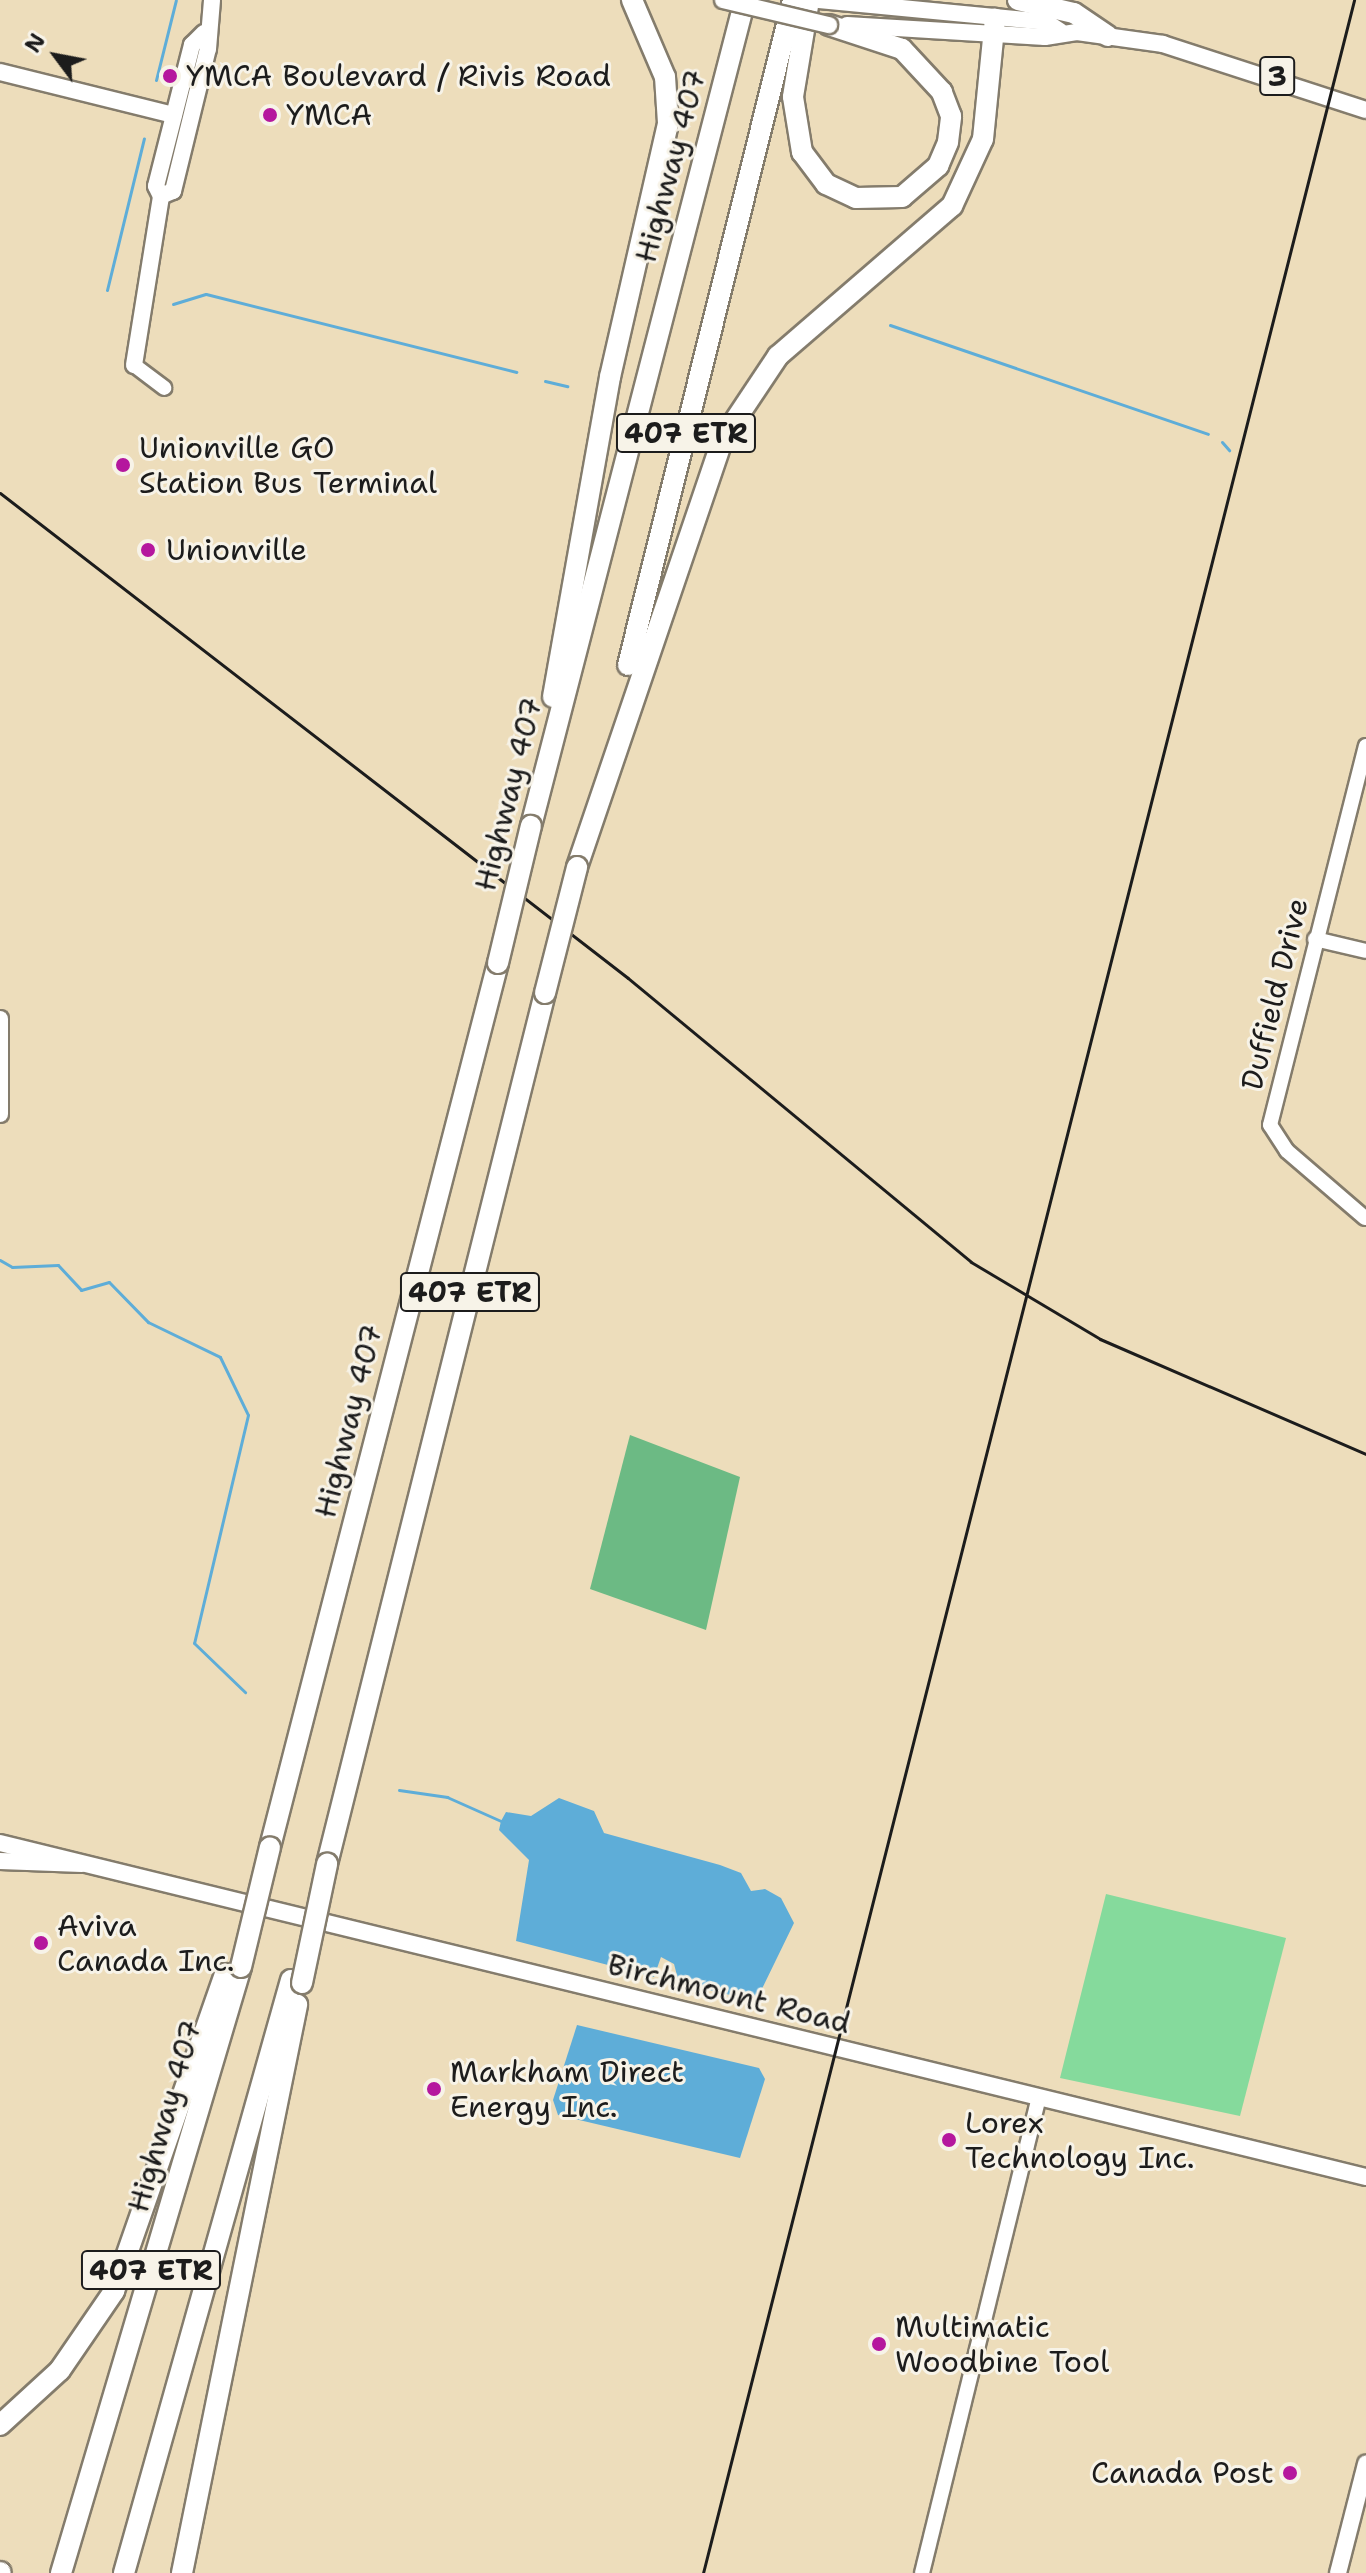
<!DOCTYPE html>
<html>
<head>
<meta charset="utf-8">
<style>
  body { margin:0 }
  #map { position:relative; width:1366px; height:2573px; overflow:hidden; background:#edddbb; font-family:"Shantell Sans",sans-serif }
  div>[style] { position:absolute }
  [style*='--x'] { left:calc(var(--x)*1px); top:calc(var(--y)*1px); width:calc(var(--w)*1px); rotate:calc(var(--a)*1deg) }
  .green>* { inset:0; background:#85da9c }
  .forest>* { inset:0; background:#6cba84 }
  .water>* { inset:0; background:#5eadd8 }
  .stream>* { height:3px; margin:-1.5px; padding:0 1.5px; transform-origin:1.5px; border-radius:1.5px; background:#5eadd8 }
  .roads { filter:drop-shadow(2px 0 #847c6c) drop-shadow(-2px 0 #847c6c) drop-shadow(0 2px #847c6c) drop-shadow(0 -2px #847c6c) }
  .minor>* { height:14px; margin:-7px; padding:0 7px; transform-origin:7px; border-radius:7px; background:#fff }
  .major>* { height:16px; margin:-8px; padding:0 8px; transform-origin:8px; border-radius:8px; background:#fff }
  .highway>* { height:20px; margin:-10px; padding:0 10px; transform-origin:10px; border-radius:10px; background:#fff }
  .rail>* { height:3px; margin:-1.5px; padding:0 1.5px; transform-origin:1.5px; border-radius:1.5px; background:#1c1c1c }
  .bridges { filter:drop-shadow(2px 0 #847c6c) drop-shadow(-2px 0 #847c6c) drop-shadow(0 2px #847c6c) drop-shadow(0 -2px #847c6c) }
  .major-bridge>* { height:16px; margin:-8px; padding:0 8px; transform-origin:8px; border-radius:8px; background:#fff }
  .highway-bridge>* { height:20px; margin:-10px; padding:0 10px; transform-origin:10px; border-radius:10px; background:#fff }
  .dots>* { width:22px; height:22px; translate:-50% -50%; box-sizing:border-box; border:4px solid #f7f3e8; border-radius:50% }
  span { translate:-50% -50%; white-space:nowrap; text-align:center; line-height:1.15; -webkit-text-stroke:6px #f7f3e8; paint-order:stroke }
  .shield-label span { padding:2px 6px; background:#f7f3e8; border:2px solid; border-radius:6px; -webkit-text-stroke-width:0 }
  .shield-label { font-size:28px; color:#1c1c1c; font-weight:700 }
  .poi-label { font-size:30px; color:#1c1c1c }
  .left { translate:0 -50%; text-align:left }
  .right { translate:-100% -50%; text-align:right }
  .street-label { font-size:30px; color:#1c1c1c }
  .north { position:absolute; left:16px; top:16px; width:80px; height:80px; -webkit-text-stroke:6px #f7f3e8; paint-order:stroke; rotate:302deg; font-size:22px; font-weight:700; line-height:32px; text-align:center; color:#1c1c1c }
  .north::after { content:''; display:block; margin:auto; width:28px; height:36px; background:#1c1c1c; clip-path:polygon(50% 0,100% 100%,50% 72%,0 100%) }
</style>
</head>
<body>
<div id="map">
  <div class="green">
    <div style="clip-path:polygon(1106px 1894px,1286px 1938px,1240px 2116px,1060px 2078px)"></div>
  </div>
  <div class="forest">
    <div style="clip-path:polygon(630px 1435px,740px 1477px,706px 1630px,590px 1589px)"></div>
  </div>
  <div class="water">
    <div style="clip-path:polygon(559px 1798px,594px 1811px,604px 1833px,720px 1865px,741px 1873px,751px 1891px,765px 1889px,781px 1898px,794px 1923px,756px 2001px,679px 1983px,674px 1964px,661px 1957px,654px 1977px,516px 1941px,529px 1860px,499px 1830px,501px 1821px,506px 1812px,531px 1816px)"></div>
    <div style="clip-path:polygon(577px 2025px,759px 2068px,765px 2079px,740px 2158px,558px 2115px,553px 2100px)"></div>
  </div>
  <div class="stream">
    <div style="--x:156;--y:80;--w:82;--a:-76"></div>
    <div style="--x:107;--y:290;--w:156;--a:-76.3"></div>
    <div style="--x:173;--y:304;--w:34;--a:-17"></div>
    <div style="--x:206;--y:294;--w:320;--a:14.1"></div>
    <div style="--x:890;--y:325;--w:336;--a:18.9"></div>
    <div style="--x:545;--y:381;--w:23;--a:13"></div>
    <div style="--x:1222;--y:442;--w:11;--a:49"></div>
    <div style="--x:0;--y:1260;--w:14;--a:30"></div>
    <div style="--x:12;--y:1267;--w:46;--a:-2.5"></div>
    <div style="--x:58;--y:1265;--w:34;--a:47"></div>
    <div style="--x:81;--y:1290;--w:29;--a:-16"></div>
    <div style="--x:109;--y:1282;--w:56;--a:45.7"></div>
    <div style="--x:148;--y:1322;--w:80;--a:25.9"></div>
    <div style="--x:220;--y:1357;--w:64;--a:64.2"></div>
    <div style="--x:248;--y:1415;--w:234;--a:103.3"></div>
    <div style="--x:194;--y:1643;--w:71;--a:43.9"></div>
    <div style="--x:399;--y:1790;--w:49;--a:8.3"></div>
    <div style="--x:447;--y:1797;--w:59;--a:24"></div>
  </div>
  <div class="roads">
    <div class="minor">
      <div style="--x:134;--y:365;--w:38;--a:37"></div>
      <div style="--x:1315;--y:939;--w:52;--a:13.2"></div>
      <div style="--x:1365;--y:1218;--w:103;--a:-139.3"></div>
      <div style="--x:1287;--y:1151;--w:31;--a:-123"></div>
      <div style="--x:1270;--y:1125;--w:391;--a:-75.8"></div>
      <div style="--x:922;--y:2573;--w:489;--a:-76.2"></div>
    </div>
    <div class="major">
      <div style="--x:819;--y:0;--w:228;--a:5.5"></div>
      <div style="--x:1046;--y:22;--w:17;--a:33"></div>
      <div style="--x:847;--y:25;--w:198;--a:3.5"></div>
      <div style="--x:1045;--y:37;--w:32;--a:-9"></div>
      <div style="--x:1077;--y:32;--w:87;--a:7.9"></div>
      <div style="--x:1163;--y:44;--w:213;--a:18"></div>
      <div style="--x:0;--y:72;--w:179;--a:13.9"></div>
      <div style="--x:161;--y:196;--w:13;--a:-23"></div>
      <div style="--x:173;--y:191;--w:146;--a:-76.2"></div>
      <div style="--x:208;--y:49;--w:49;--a:-85.3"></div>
      <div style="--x:134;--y:365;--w:171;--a:-80.9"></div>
      <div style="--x:161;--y:196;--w:11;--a:-117"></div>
      <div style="--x:156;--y:186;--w:146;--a:-75.7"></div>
      <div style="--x:192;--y:45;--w:17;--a:-45"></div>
      <div style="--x:0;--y:1019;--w:95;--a:90"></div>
      <div style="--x:0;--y:1843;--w:1406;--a:13.74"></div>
      <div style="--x:0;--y:1861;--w:82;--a:2.1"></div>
      <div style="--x:1338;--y:2573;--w:113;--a:-75.6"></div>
    </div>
    <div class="highway">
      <div style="--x:809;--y:0;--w:98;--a:99.4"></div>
      <div style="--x:793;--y:97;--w:56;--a:80.7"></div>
      <div style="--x:802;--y:152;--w:40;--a:53"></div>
      <div style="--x:826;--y:184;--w:33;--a:25"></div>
      <div style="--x:856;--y:198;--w:46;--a:-1.2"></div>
      <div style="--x:902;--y:197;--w:48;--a:-40.7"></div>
      <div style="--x:938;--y:166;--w:26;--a:-67"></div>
      <div style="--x:948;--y:142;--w:26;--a:-83"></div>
      <div style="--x:951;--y:116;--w:26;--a:-111"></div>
      <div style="--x:942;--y:92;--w:59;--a:-132.9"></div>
      <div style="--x:902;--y:49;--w:77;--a:-161.8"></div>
      <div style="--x:1018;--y:0;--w:57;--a:13.1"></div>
      <div style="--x:1074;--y:13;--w:41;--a:34.1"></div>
      <div style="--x:628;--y:665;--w:685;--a:-76.07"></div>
      <div style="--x:553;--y:697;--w:325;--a:-79.9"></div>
      <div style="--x:610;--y:377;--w:261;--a:-77.1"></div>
      <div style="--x:668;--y:123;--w:46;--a:-93.7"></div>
      <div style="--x:665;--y:77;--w:84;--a:-113.2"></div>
      <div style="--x:531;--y:826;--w:853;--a:-75.48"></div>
      <div style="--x:577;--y:867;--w:451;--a:-71.2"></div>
      <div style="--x:722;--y:440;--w:101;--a:-56.3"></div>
      <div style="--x:778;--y:356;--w:230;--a:-40.8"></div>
      <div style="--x:952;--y:206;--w:74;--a:-65.2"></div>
      <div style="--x:983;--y:139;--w:121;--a:-84.3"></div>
      <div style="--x:270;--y:1847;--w:913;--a:-75.54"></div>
      <div style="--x:327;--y:1864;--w:898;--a:-75.95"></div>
      <div style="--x:0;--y:2425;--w:81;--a:-42.5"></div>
      <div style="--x:60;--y:2370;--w:96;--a:-55.6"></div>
      <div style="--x:114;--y:2291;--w:336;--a:-70.7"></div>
      <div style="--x:0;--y:2572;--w:1;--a:45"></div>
      <div style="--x:61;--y:2573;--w:632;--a:-73.46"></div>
      <div style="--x:124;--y:2573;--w:616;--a:-74.27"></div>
      <div style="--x:182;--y:2573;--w:580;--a:-78.55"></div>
    </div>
  </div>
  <div class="rail">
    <div style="--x:0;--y:493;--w:793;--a:37.68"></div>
    <div style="--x:628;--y:978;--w:445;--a:39.6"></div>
    <div style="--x:971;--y:1262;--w:150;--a:30.8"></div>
    <div style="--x:1100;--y:1339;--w:290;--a:23.4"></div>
    <div style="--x:703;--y:2573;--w:2654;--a:-75.8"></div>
  </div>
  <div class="bridges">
    <div class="major-bridge">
      <div style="--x:723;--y:0;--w:109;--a:13.3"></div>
    </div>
    <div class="highway-bridge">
      <div style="--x:498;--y:963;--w:141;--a:-76.5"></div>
      <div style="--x:545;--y:993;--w:130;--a:-75.7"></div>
      <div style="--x:241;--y:1967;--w:123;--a:-76.4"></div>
      <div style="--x:302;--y:1983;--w:122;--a:-78.1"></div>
    </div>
  </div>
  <div class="dots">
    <div style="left:170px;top:76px;background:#b5179e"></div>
    <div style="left:270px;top:115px;background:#b5179e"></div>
    <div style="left:123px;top:465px;background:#b5179e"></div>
    <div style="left:148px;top:550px;background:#b5179e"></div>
    <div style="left:41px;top:1943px;background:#b5179e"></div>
    <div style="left:434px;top:2089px;background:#b5179e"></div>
    <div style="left:949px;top:2140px;background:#b5179e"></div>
    <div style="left:879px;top:2344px;background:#b5179e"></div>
    <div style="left:1290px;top:2473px;background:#b5179e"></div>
  </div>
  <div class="shield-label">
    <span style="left:1277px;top:76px">3</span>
    <span style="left:686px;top:433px">407 ETR</span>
    <span style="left:470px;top:1292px">407 ETR</span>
    <span style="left:151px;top:2270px">407 ETR</span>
  </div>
  <div class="poi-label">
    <span class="left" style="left:186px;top:76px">YMCA Boulevard / Rivis Road</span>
    <span class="left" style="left:286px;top:115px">YMCA</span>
    <span class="left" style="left:139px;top:465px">Unionville GO<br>Station Bus Terminal</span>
    <span class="left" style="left:166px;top:550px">Unionville</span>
    <span class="left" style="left:57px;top:1943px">Aviva<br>Canada Inc.</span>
    <span class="left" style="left:450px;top:2089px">Markham Direct<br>Energy Inc.</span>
    <span class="left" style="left:965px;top:2140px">Lorex<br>Technology Inc.</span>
    <span class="left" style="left:895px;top:2344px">Multimatic<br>Woodbine Tool</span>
    <span class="right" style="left:1274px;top:2473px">Canada Post</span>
  </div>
  <div class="street-label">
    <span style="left:671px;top:166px;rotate:-75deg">Highway 407</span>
    <span style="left:509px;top:794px;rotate:-76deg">Highway 407</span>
    <span style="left:1275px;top:994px;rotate:-76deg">Duffield Drive</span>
    <span style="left:349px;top:1421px;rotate:-76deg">Highway 407</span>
    <span style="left:729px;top:1994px;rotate:14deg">Birchmount Road</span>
    <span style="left:165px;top:2116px;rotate:-74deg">Highway 407</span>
  </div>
  <div class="north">N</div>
</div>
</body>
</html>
